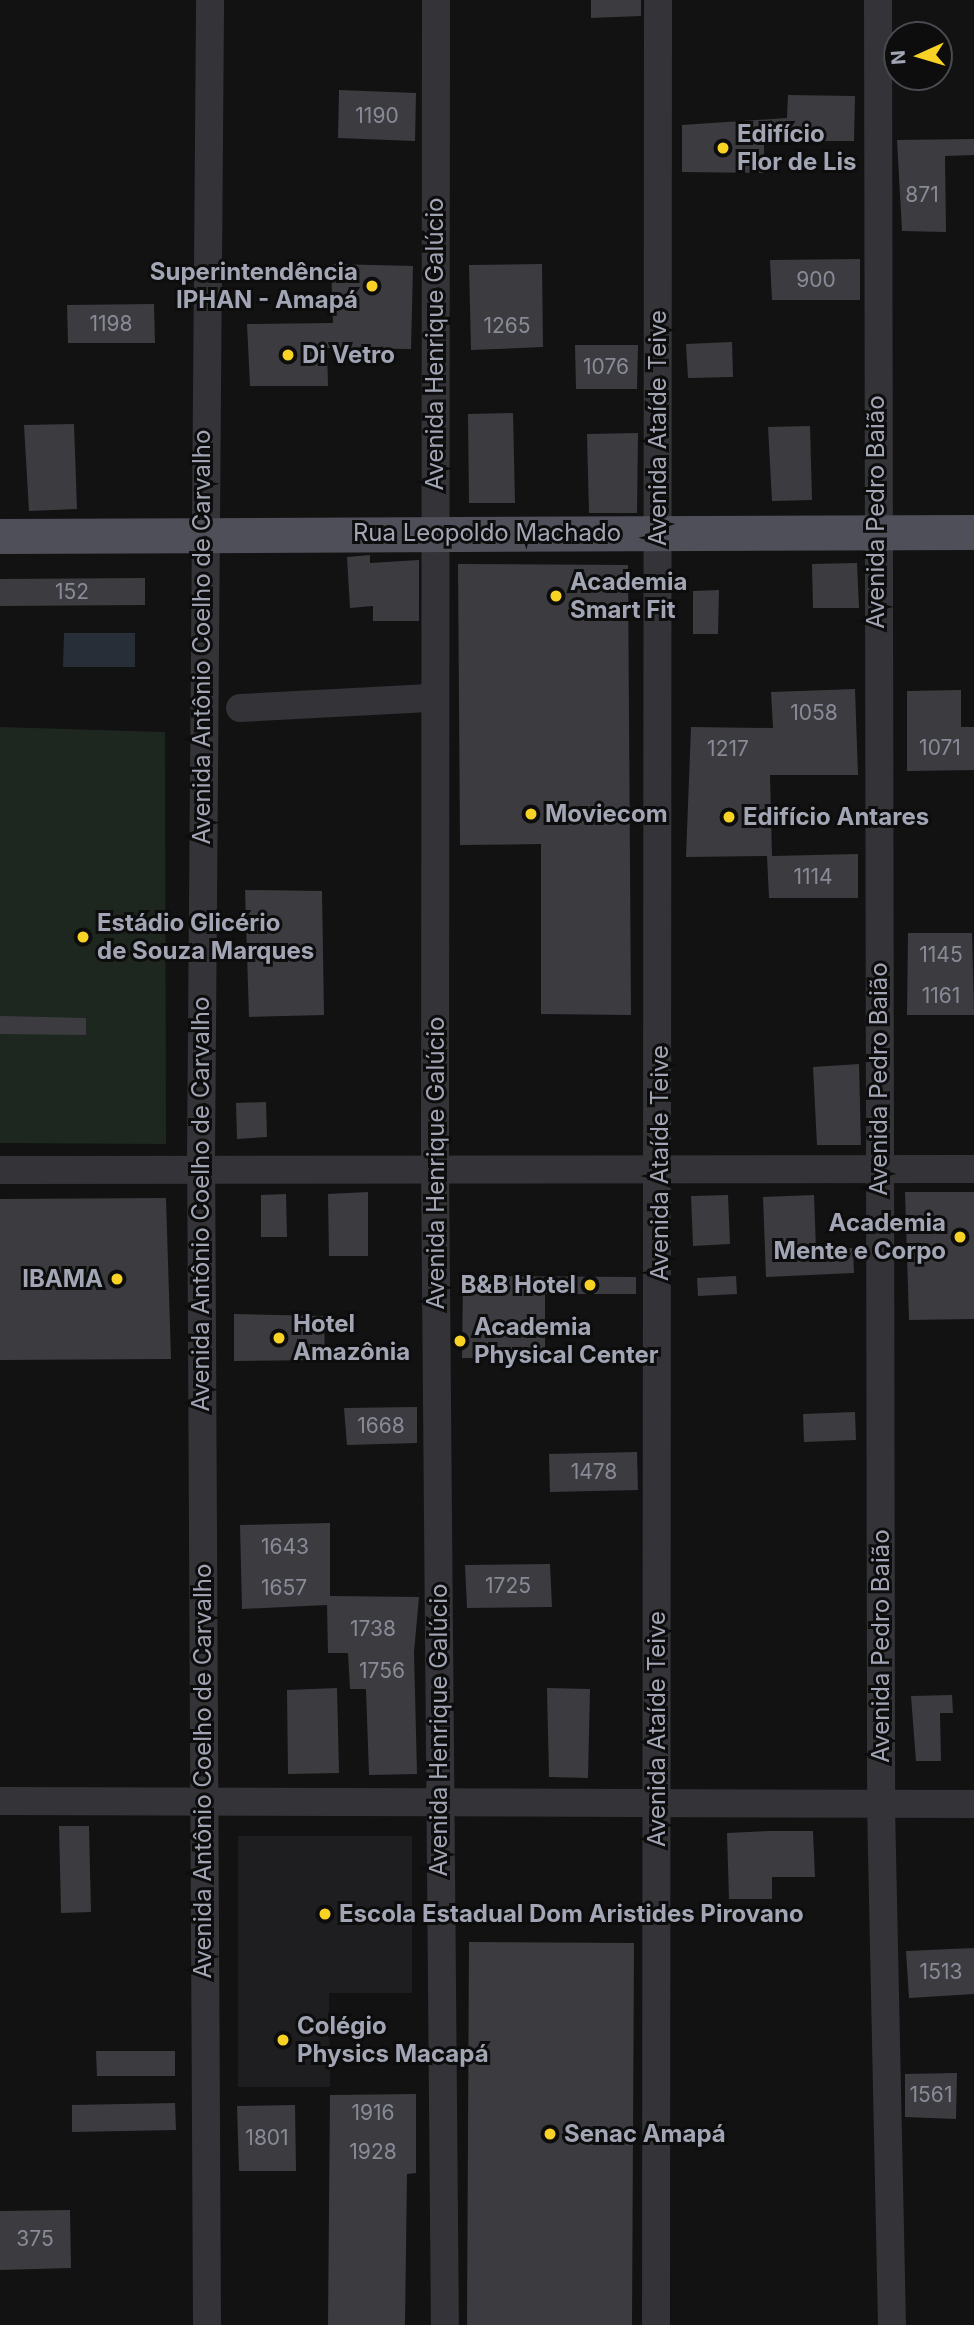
<!DOCTYPE html>
<html>
<head>
<meta charset="utf-8">
<style>
  body { margin:0 }
  #map { position:relative; width:974px; height:2325px; overflow:hidden; background:#121213; font-family:Inter,sans-serif }
  div>[style] { position:absolute }
  [style*='--x'] { left:calc(var(--x)*1px); top:calc(var(--y)*1px); width:calc(var(--w)*1px); rotate:calc(var(--a)*1deg) }
  .built>* { inset:0; background:#1e1e20 }
  .green>* { inset:0; background:#1e2620 }
  .water>* { inset:0; background:#282e37 }
  .building>* { inset:0; background:#3c3c40 }
  .minor>* { height:28px; margin:-14px; padding:0 14px; transform-origin:14px; border-radius:14px; background:#333338 }
  .major>* { height:35px; margin:-17.5px; padding:0 17.5px; transform-origin:17.5px; border-radius:17.5px; background:#4e4f58 }
  .dots>* { width:19px; height:19px; translate:-50% -50%; box-sizing:border-box; border:4px solid #0d0d0e; border-radius:50% }
  span { translate:-50% -50%; white-space:nowrap; text-align:center; line-height:1.15; -webkit-text-stroke:6px #0d0d0e; paint-order:stroke }
  .number-label { font-size:21px; color:#888b97 }
  .number-label span { -webkit-text-stroke-width:0 }
  .poi-label { font-size:24px; color:#a2a5b4; font-weight:700 }
  .left { translate:0 -50%; text-align:left }
  .right { translate:-100% -50%; text-align:right }
  .street-label { font-size:24px; color:#a2a5b4 }
  .north { position:absolute; left:883px; top:21px; width:70px; height:70px; box-sizing:border-box; background:#0d0d0e; border:2px solid #494a50; border-radius:50%; rotate:266deg; font-size:19px; font-weight:700; line-height:28px; text-align:center; color:#a2a5b4 }
  .north::after { content:''; display:block; margin:auto; width:24px; height:32px; background:#f8d225; clip-path:polygon(50% 0,100% 100%,50% 72%,0 100%) }
</style>
</head>
<body>
<div id="map">
  <div class="built">
    <div style="clip-path:polygon(238px 1836px,412px 1836px,412px 1993px,329px 1993px,330px 2087px,238px 2087px)"></div>
  </div>
  <div class="green">
    <div style="clip-path:polygon(0 727px,165px 732px,166px 1144px,0 1143px)"></div>
  </div>
  <div class="water">
    <div style="clip-path:polygon(64px 633px,135px 633px,135px 667px,63px 667px)"></div>
  </div>
  <div class="building">
    <div style="clip-path:polygon(591px 0,641px 0,641px 16px,591px 18px)"></div>
    <div style="clip-path:polygon(339px 90px,416px 93px,415px 141px,338px 138px)"></div>
    <div style="clip-path:polygon(788px 95px,855px 96px,854px 141px,764px 141px,764px 173px,682px 172px,682px 125px,787px 118px)"></div>
    <div style="clip-path:polygon(974px 139px,974px 155px,945px 156px,946px 232px,902px 231px,897px 140px)"></div>
    <div style="clip-path:polygon(860px 259px,860px 300px,772px 300px,770px 260px)"></div>
    <div style="clip-path:polygon(331px 264px,413px 266px,411px 349px,327px 348px,328px 386px,250px 386px,247px 324px,333px 323px)"></div>
    <div style="clip-path:polygon(542px 264px,543px 347px,471px 350px,469px 265px)"></div>
    <div style="clip-path:polygon(154px 304px,155px 343px,68px 343px,67px 305px)"></div>
    <div style="clip-path:polygon(732px 342px,733px 377px,688px 378px,686px 344px)"></div>
    <div style="clip-path:polygon(575px 345px,638px 345px,637px 389px,576px 389px)"></div>
    <div style="clip-path:polygon(513px 413px,515px 503px,469px 503px,468px 414px)"></div>
    <div style="clip-path:polygon(74px 424px,77px 509px,29px 511px,24px 425px)"></div>
    <div style="clip-path:polygon(810px 426px,812px 500px,772px 501px,768px 427px)"></div>
    <div style="clip-path:polygon(638px 433px,637px 513px,589px 513px,587px 434px)"></div>
    <div style="clip-path:polygon(370px 555px,370px 563px,419px 560px,419px 621px,373px 621px,373px 606px,350px 608px,347px 557px)"></div>
    <div style="clip-path:polygon(857px 563px,859px 608px,813px 608px,812px 564px)"></div>
    <div style="clip-path:polygon(458px 564px,628px 565px,631px 1015px,541px 1014px,541px 844px,460px 845px)"></div>
    <div style="clip-path:polygon(145px 578px,145px 605px,0 606px,0 579px)"></div>
    <div style="clip-path:polygon(719px 590px,718px 634px,693px 634px,693px 591px)"></div>
    <div style="clip-path:polygon(855px 689px,858px 775px,770px 775px,772px 856px,858px 854px,858px 898px,769px 898px,767px 856px,686px 857px,691px 727px,773px 728px,771px 692px)"></div>
    <div style="clip-path:polygon(961px 690px,961px 727px,974px 727px,974px 770px,907px 771px,907px 691px)"></div>
    <div style="clip-path:polygon(245px 890px,322px 891px,324px 1015px,249px 1017px)"></div>
    <div style="clip-path:polygon(908px 933px,972px 933px,974px 1015px,907px 1015px)"></div>
    <div style="clip-path:polygon(0 1016px,86px 1018px,86px 1035px,0 1034px)"></div>
    <div style="clip-path:polygon(859px 1064px,861px 1145px,817px 1145px,813px 1067px)"></div>
    <div style="clip-path:polygon(266px 1102px,267px 1137px,237px 1139px,236px 1103px)"></div>
    <div style="clip-path:polygon(368px 1192px,368px 1256px,329px 1256px,328px 1194px)"></div>
    <div style="clip-path:polygon(905px 1192px,974px 1192px,974px 1319px,909px 1320px)"></div>
    <div style="clip-path:polygon(286px 1194px,287px 1237px,261px 1237px,261px 1195px)"></div>
    <div style="clip-path:polygon(728px 1195px,730px 1244px,693px 1246px,691px 1196px)"></div>
    <div style="clip-path:polygon(814px 1195px,816px 1249px,853px 1248px,854px 1273px,766px 1277px,763px 1197px)"></div>
    <div style="clip-path:polygon(166px 1198px,171px 1359px,0 1360px,0 1199px)"></div>
    <div style="clip-path:polygon(463px 1276px,636px 1277px,636px 1294px,545px 1294px,545px 1359px,462px 1358px)"></div>
    <div style="clip-path:polygon(736px 1276px,737px 1294px,698px 1296px,697px 1278px)"></div>
    <div style="clip-path:polygon(234px 1314px,324px 1316px,325px 1360px,234px 1361px)"></div>
    <div style="clip-path:polygon(417px 1407px,417px 1443px,347px 1445px,344px 1408px)"></div>
    <div style="clip-path:polygon(855px 1412px,856px 1440px,804px 1442px,803px 1414px)"></div>
    <div style="clip-path:polygon(637px 1452px,638px 1490px,550px 1492px,549px 1454px)"></div>
    <div style="clip-path:polygon(330px 1523px,330px 1596px,419px 1597px,414px 1652px,417px 1774px,369px 1775px,366px 1689px,350px 1689px,348px 1653px,328px 1653px,327px 1605px,242px 1609px,240px 1525px)"></div>
    <div style="clip-path:polygon(550px 1564px,552px 1607px,467px 1608px,465px 1565px)"></div>
    <div style="clip-path:polygon(337px 1688px,339px 1773px,288px 1774px,287px 1690px)"></div>
    <div style="clip-path:polygon(547px 1688px,590px 1689px,588px 1778px,549px 1777px)"></div>
    <div style="clip-path:polygon(952px 1695px,953px 1713px,940px 1713px,941px 1761px,916px 1761px,911px 1696px)"></div>
    <div style="clip-path:polygon(59px 1826px,89px 1826px,91px 1912px,61px 1913px)"></div>
    <div style="clip-path:polygon(770px 1831px,813px 1831px,815px 1877px,772px 1877px,772px 1899px,729px 1899px,727px 1833px)"></div>
    <div style="clip-path:polygon(469px 1942px,634px 1943px,632px 2325px,467px 2325px)"></div>
    <div style="clip-path:polygon(974px 1948px,974px 1994px,909px 1998px,906px 1951px)"></div>
    <div style="clip-path:polygon(96px 2051px,175px 2051px,175px 2076px,97px 2076px)"></div>
    <div style="clip-path:polygon(957px 2073px,956px 2119px,905px 2117px,905px 2074px)"></div>
    <div style="clip-path:polygon(416px 2094px,416px 2173px,407px 2174px,405px 2325px,328px 2325px,330px 2095px)"></div>
    <div style="clip-path:polygon(175px 2103px,176px 2130px,72px 2132px,72px 2105px)"></div>
    <div style="clip-path:polygon(295px 2105px,296px 2171px,239px 2171px,237px 2106px)"></div>
    <div style="clip-path:polygon(70px 2210px,71px 2268px,0 2270px,0 2211px)"></div>
  </div>
  <div class="minor">
    <div style="--x:436;--y:0;--w:1167;--a:90.05"></div>
    <div style="--x:435;--y:1167;--w:1158;--a:89.51"></div>
    <div style="--x:878;--y:0;--w:1805;--a:89.9"></div>
    <div style="--x:881;--y:1805;--w:520;--a:88.79"></div>
    <div style="--x:240;--y:708;--w:194;--a:-3"></div>
    <div style="--x:0;--y:1170;--w:974;--a:-0.06"></div>
    <div style="--x:0;--y:1801;--w:974;--a:0.18"></div>
    <div style="--x:207;--y:2325;--w:1168;--a:-90.29"></div>
    <div style="--x:201;--y:1157;--w:1157;--a:-89.55"></div>
    <div style="--x:656;--y:2325;--w:2325;--a:-89.95"></div>
  </div>
  <div class="major">
    <div style="--x:0;--y:536;--w:974;--a:-0.24"></div>
  </div>
  <div class="dots">
    <div style="left:723px;top:148px;background:#f8d225"></div>
    <div style="left:372px;top:286px;background:#f8d225"></div>
    <div style="left:288px;top:355px;background:#f8d225"></div>
    <div style="left:556px;top:596px;background:#f8d225"></div>
    <div style="left:531px;top:814px;background:#f8d225"></div>
    <div style="left:729px;top:817px;background:#f8d225"></div>
    <div style="left:83px;top:937px;background:#f8d225"></div>
    <div style="left:960px;top:1237px;background:#f8d225"></div>
    <div style="left:117px;top:1279px;background:#f8d225"></div>
    <div style="left:590px;top:1285px;background:#f8d225"></div>
    <div style="left:279px;top:1338px;background:#f8d225"></div>
    <div style="left:460px;top:1341px;background:#f8d225"></div>
    <div style="left:325px;top:1914px;background:#f8d225"></div>
    <div style="left:283px;top:2040px;background:#f8d225"></div>
    <div style="left:550px;top:2134px;background:#f8d225"></div>
  </div>
  <div class="number-label">
    <span style="left:377px;top:116px">1190</span>
    <span style="left:922px;top:195px">871</span>
    <span style="left:816px;top:280px">900</span>
    <span style="left:111px;top:324px">1198</span>
    <span style="left:507px;top:326px">1265</span>
    <span style="left:606px;top:367px">1076</span>
    <span style="left:72px;top:592px">152</span>
    <span style="left:814px;top:713px">1058</span>
    <span style="left:940px;top:748px">1071</span>
    <span style="left:728px;top:749px">1217</span>
    <span style="left:813px;top:877px">1114</span>
    <span style="left:941px;top:955px">1145</span>
    <span style="left:941px;top:996px">1161</span>
    <span style="left:381px;top:1426px">1668</span>
    <span style="left:594px;top:1472px">1478</span>
    <span style="left:285px;top:1547px">1643</span>
    <span style="left:508px;top:1586px">1725</span>
    <span style="left:284px;top:1588px">1657</span>
    <span style="left:373px;top:1629px">1738</span>
    <span style="left:382px;top:1671px">1756</span>
    <span style="left:941px;top:1972px">1513</span>
    <span style="left:931px;top:2095px">1561</span>
    <span style="left:373px;top:2113px">1916</span>
    <span style="left:267px;top:2138px">1801</span>
    <span style="left:373px;top:2152px">1928</span>
    <span style="left:35px;top:2239px">375</span>
  </div>
  <div class="poi-label">
    <span class="left" style="left:737px;top:148px">Edifício<br>Flor de Lis</span>
    <span class="right" style="left:358px;top:286px">Superintendência<br>IPHAN - Amapá</span>
    <span class="left" style="left:302px;top:355px">Di Vetro</span>
    <span class="left" style="left:570px;top:596px">Academia<br>Smart Fit</span>
    <span class="left" style="left:545px;top:814px">Moviecom</span>
    <span class="left" style="left:743px;top:817px">Edifício Antares</span>
    <span class="left" style="left:97px;top:937px">Estádio Glicério<br>de Souza Marques</span>
    <span class="right" style="left:946px;top:1237px">Academia<br>Mente e Corpo</span>
    <span class="right" style="left:103px;top:1279px">IBAMA</span>
    <span class="right" style="left:576px;top:1285px">B&amp;B Hotel</span>
    <span class="left" style="left:293px;top:1338px">Hotel<br>Amazônia</span>
    <span class="left" style="left:474px;top:1341px">Academia<br>Physical Center</span>
    <span class="left" style="left:339px;top:1914px">Escola Estadual Dom Aristides Pirovano</span>
    <span class="left" style="left:297px;top:2040px">Colégio<br>Physics Macapá</span>
    <span class="left" style="left:564px;top:2134px">Senac Amapá</span>
  </div>
  <div class="street-label">
    <span style="left:435px;top:344px;rotate:-90deg">Avenida Henrique Galúcio</span>
    <span style="left:658px;top:428px;rotate:-90deg">Avenida Ataíde Teive</span>
    <span style="left:876px;top:512px;rotate:-90deg">Avenida Pedro Baião</span>
    <span style="left:487px;top:533px">Rua Leopoldo Machado</span>
    <span style="left:202px;top:637px;rotate:-90deg">Avenida Antônio Coelho de Carvalho</span>
    <span style="left:879px;top:1079px;rotate:-90deg">Avenida Pedro Baião</span>
    <span style="left:436px;top:1163px;rotate:-90deg">Avenida Henrique Galúcio</span>
    <span style="left:660px;top:1163px;rotate:-90deg">Avenida Ataíde Teive</span>
    <span style="left:201px;top:1204px;rotate:-90deg">Avenida Antônio Coelho de Carvalho</span>
    <span style="left:881px;top:1646px;rotate:-90deg">Avenida Pedro Baião</span>
    <span style="left:657px;top:1729px;rotate:-90deg">Avenida Ataíde Teive</span>
    <span style="left:439px;top:1730px;rotate:-90deg">Avenida Henrique Galúcio</span>
    <span style="left:203px;top:1771px;rotate:-90deg">Avenida Antônio Coelho de Carvalho</span>
  </div>
  <div class="north">N</div>
</div>
</body>
</html>
